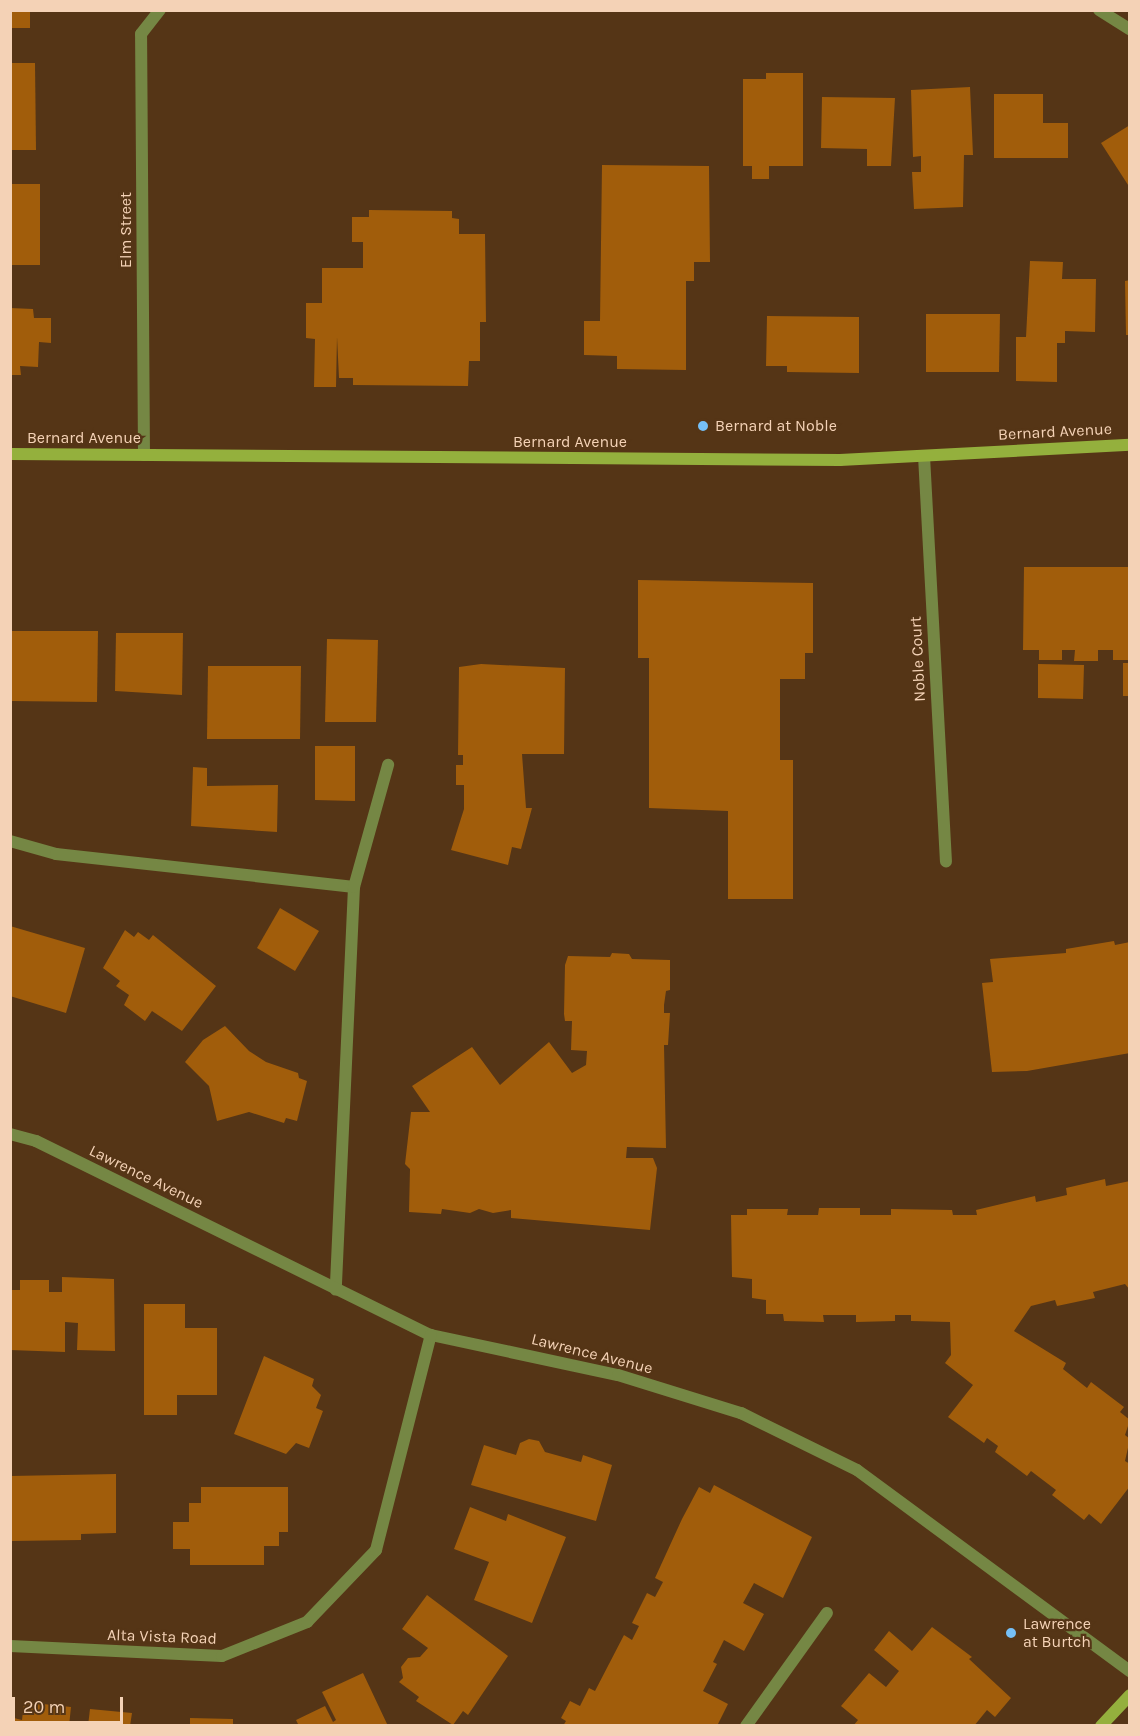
<!DOCTYPE html>
<html>
<head>
<meta charset="utf-8">
<style>
  body { margin:0 }
  #map { position:relative; width:1140px; height:1736px; overflow:hidden; background:#553516; font-family:Karla,sans-serif }
  div>[style] { position:absolute }
  [style*='--x'] { left:calc(var(--x)*1px); top:calc(var(--y)*1px); width:calc(var(--w)*1px); rotate:calc(var(--a)*1deg) }
  .building>* { inset:0; background:#a15d0b }
  .lane>* { height:12px; margin:-6px; padding:0 6px; transform-origin:6px; border-radius:6px; background:#758744 }
  .street>* { height:12px; margin:-6px; padding:0 6px; transform-origin:6px; border-radius:6px; background:#758744 }
  .secondary>* { height:12px; margin:-6px; padding:0 6px; transform-origin:6px; border-radius:6px; background:#94b03d }
  .dots>* { width:16px; height:16px; translate:-50% -50%; box-sizing:border-box; border:3px solid #553516; border-radius:50% }
  span { translate:-50% -50%; white-space:nowrap; text-align:center; line-height:1.15; -webkit-text-stroke:4.5px #553516; paint-order:stroke }
  .street-label { font-size:16px; color:#f4d2b6 }
  .poi-label { font-size:16px; color:#f4d2b6 }
  .left { translate:0 -50%; text-align:left }
  .frame { position:absolute; inset:0; border:12px solid #f4d2b6; pointer-events:none }
  .scale { position:absolute; left:12px; top:1697px; width:111px; height:27px; box-sizing:border-box; border:3px solid #f4d2b6; border-top:0; padding-left:8px; font-size:18px; line-height:21px; white-space:nowrap; color:#f4d2b6; -webkit-text-stroke:4px #553516; paint-order:stroke }
</style>
</head>
<body>
<div id="map">
  <div class="building">
    <div style="clip-path:polygon(10px 10px,30px 10px,30px 28px,10px 28px)"></div>
    <div style="clip-path:polygon(10px 63px,35px 63px,36px 150px,10px 150px)"></div>
    <div style="clip-path:polygon(766px 73px,803px 73px,803px 166px,769px 166px,769px 179px,752px 179px,752px 166px,743px 166px,743px 79px,766px 79px)"></div>
    <div style="clip-path:polygon(970px 87px,973px 155px,964px 155px,963px 207px,914px 209px,912px 172px,921px 172px,921px 156px,913px 157px,911px 90px)"></div>
    <div style="clip-path:polygon(994px 94px,1043px 94px,1043px 123px,1068px 123px,1068px 158px,994px 158px)"></div>
    <div style="clip-path:polygon(822px 97px,895px 98px,891px 166px,867px 166px,867px 149px,821px 148px)"></div>
    <div style="clip-path:polygon(1130px 125px,1130px 188px,1101px 143px)"></div>
    <div style="clip-path:polygon(602px 165px,709px 166px,710px 262px,694px 262px,694px 281px,686px 281px,686px 370px,617px 369px,617px 356px,584px 355px,584px 321px,600px 321px)"></div>
    <div style="clip-path:polygon(10px 184px,40px 184px,40px 265px,10px 265px)"></div>
    <div style="clip-path:polygon(369px 210px,452px 211px,452px 218px,459px 219px,459px 234px,485px 234px,486px 322px,480px 322px,480px 361px,469px 361px,468px 386px,353px 385px,353px 378px,339px 378px,337px 337px,336px 387px,314px 387px,315px 339px,306px 338px,306px 303px,322px 303px,322px 268px,363px 268px,363px 242px,352px 242px,352px 217px,369px 217px)"></div>
    <div style="clip-path:polygon(1030px 261px,1063px 262px,1062px 279px,1096px 279px,1095px 332px,1065px 331px,1065px 343px,1057px 343px,1057px 382px,1016px 381px,1016px 337px,1026px 337px)"></div>
    <div style="clip-path:polygon(1130px 280px,1130px 335px,1126px 335px,1125px 281px)"></div>
    <div style="clip-path:polygon(10px 308px,33px 309px,34px 318px,51px 318px,51px 343px,39px 342px,38px 367px,20px 366px,21px 375px,10px 375px)"></div>
    <div style="clip-path:polygon(926px 314px,1000px 314px,999px 372px,926px 372px)"></div>
    <div style="clip-path:polygon(767px 316px,859px 317px,859px 373px,787px 372px,787px 366px,766px 366px)"></div>
    <div style="clip-path:polygon(1024px 567px,1130px 567px,1130px 660px,1113px 660px,1113px 650px,1098px 650px,1098px 661px,1074px 661px,1075px 650px,1062px 650px,1062px 660px,1039px 660px,1039px 650px,1023px 650px)"></div>
    <div style="clip-path:polygon(638px 580px,813px 583px,813px 653px,805px 653px,805px 679px,780px 679px,780px 760px,793px 760px,793px 899px,728px 899px,728px 811px,649px 808px,649px 658px,638px 658px)"></div>
    <div style="clip-path:polygon(10px 631px,98px 631px,97px 702px,10px 701px)"></div>
    <div style="clip-path:polygon(116px 633px,183px 633px,182px 695px,115px 691px)"></div>
    <div style="clip-path:polygon(327px 639px,378px 640px,376px 722px,325px 722px)"></div>
    <div style="clip-path:polygon(1123px 663px,1130px 663px,1130px 696px,1123px 696px)"></div>
    <div style="clip-path:polygon(481px 664px,565px 668px,564px 754px,522px 754px,526px 808px,532px 808px,521px 849px,512px 847px,508px 865px,451px 850px,464px 809px,464px 785px,456px 785px,456px 765px,463px 765px,463px 755px,458px 755px,459px 667px)"></div>
    <div style="clip-path:polygon(1038px 664px,1084px 665px,1083px 699px,1038px 698px)"></div>
    <div style="clip-path:polygon(208px 666px,301px 666px,300px 739px,207px 739px)"></div>
    <div style="clip-path:polygon(315px 746px,355px 746px,355px 801px,315px 800px)"></div>
    <div style="clip-path:polygon(193px 767px,207px 768px,207px 786px,278px 785px,277px 832px,191px 826px)"></div>
    <div style="clip-path:polygon(280px 908px,319px 931px,295px 971px,257px 948px)"></div>
    <div style="clip-path:polygon(10px 926px,85px 948px,66px 1013px,10px 996px)"></div>
    <div style="clip-path:polygon(125px 930px,134px 937px,138px 932px,149px 940px,153px 935px,216px 986px,182px 1031px,152px 1011px,145px 1021px,124px 1005px,129px 995px,116px 986px,120px 981px,103px 968px)"></div>
    <div style="clip-path:polygon(1114px 941px,1115px 945px,1130px 942px,1130px 1053px,1027px 1071px,992px 1072px,982px 983px,993px 982px,990px 959px,1066px 953px,1066px 949px)"></div>
    <div style="clip-path:polygon(612px 953px,629px 954px,632px 959px,670px 960px,670px 990px,666px 991px,664px 1005px,664px 1013px,670px 1013px,668px 1045px,664px 1045px,666px 1148px,627px 1147px,626px 1158px,653px 1158px,657px 1168px,650px 1230px,511px 1218px,511px 1210px,493px 1213px,479px 1209px,470px 1213px,442px 1209px,441px 1214px,409px 1212px,410px 1169px,405px 1164px,411px 1112px,430px 1112px,412px 1086px,472px 1047px,500px 1085px,549px 1042px,572px 1073px,586px 1065px,587px 1051px,571px 1050px,572px 1021px,565px 1021px,564px 1014px,565px 965px,568px 956px,610px 957px)"></div>
    <div style="clip-path:polygon(225px 1026px,249px 1051px,266px 1062px,298px 1073px,299px 1078px,307px 1081px,297px 1121px,286px 1118px,284px 1123px,249px 1112px,217px 1121px,209px 1086px,185px 1062px,203px 1040px)"></div>
    <div style="clip-path:polygon(1105px 1179px,1106px 1186px,1130px 1181px,1130px 1290px,1125px 1284px,1093px 1292px,1095px 1298px,1057px 1306px,1055px 1300px,1031px 1306px,1014px 1331px,1066px 1363px,1063px 1369px,1087px 1388px,1091px 1382px,1124px 1407px,1120px 1412px,1130px 1420px,1125px 1435px,1130px 1439px,1125px 1461px,1130px 1464px,1130px 1486px,1101px 1524px,1089px 1514px,1084px 1520px,1052px 1495px,1056px 1490px,1031px 1471px,1027px 1476px,995px 1452px,998px 1446px,987px 1438px,984px 1443px,948px 1417px,973px 1385px,945px 1363px,951px 1355px,950px 1322px,911px 1321px,911px 1315px,895px 1315px,895px 1321px,856px 1322px,856px 1315px,823px 1315px,824px 1322px,784px 1321px,783px 1314px,766px 1314px,766px 1300px,752px 1298px,752px 1279px,732px 1277px,731px 1215px,747px 1215px,747px 1209px,788px 1209px,787px 1215px,818px 1215px,819px 1208px,860px 1208px,860px 1215px,891px 1215px,891px 1209px,952px 1210px,953px 1215px,977px 1215px,976px 1210px,1035px 1196px,1036px 1202px,1067px 1195px,1066px 1188px)"></div>
    <div style="clip-path:polygon(62px 1277px,114px 1279px,115px 1351px,77px 1350px,78px 1323px,65px 1322px,65px 1352px,10px 1350px,10px 1290px,20px 1290px,20px 1280px,49px 1280px,49px 1292px,62px 1292px)"></div>
    <div style="clip-path:polygon(144px 1304px,185px 1304px,185px 1328px,217px 1328px,217px 1395px,177px 1395px,177px 1415px,144px 1415px)"></div>
    <div style="clip-path:polygon(264px 1356px,314px 1379px,312px 1386px,321px 1395px,316px 1408px,323px 1411px,309px 1448px,296px 1443px,286px 1454px,234px 1434px)"></div>
    <div style="clip-path:polygon(529px 1439px,539px 1441px,545px 1452px,581px 1462px,583px 1455px,612px 1465px,596px 1521px,471px 1485px,484px 1445px,516px 1455px,520px 1443px)"></div>
    <div style="clip-path:polygon(116px 1474px,116px 1533px,81px 1534px,81px 1540px,10px 1541px,10px 1476px)"></div>
    <div style="clip-path:polygon(714px 1485px,812px 1537px,783px 1598px,754px 1583px,743px 1603px,764px 1614px,744px 1651px,724px 1640px,713px 1662px,717px 1664px,703px 1691px,728px 1704px,717px 1726px,563px 1726px,566px 1721px,561px 1718px,570px 1701px,580px 1706px,589px 1688px,595px 1691px,624px 1635px,632px 1640px,639px 1626px,632px 1623px,647px 1593px,655px 1597px,663px 1582px,655px 1578px,682px 1519px,699px 1487px,710px 1493px)"></div>
    <div style="clip-path:polygon(201px 1487px,288px 1487px,288px 1532px,279px 1532px,279px 1546px,264px 1546px,264px 1565px,190px 1565px,190px 1549px,173px 1549px,173px 1522px,189px 1522px,189px 1503px,201px 1503px)"></div>
    <div style="clip-path:polygon(470px 1507px,506px 1521px,508px 1514px,566px 1537px,532px 1623px,474px 1600px,489px 1562px,454px 1549px)"></div>
    <div style="clip-path:polygon(427px 1595px,508px 1656px,468px 1715px,463px 1711px,453px 1725px,416px 1701px,419px 1697px,399px 1682px,403px 1678px,401px 1667px,408px 1658px,420px 1657px,428px 1648px,402px 1629px)"></div>
    <div style="clip-path:polygon(932px 1627px,972px 1657px,969px 1659px,1011px 1698px,995px 1717px,987px 1710px,974px 1726px,853px 1726px,858px 1720px,841px 1706px,869px 1673px,886px 1687px,899px 1671px,874px 1650px,889px 1631px,912px 1651px)"></div>
    <div style="clip-path:polygon(363px 1673px,388px 1726px,299px 1726px,296px 1720px,325px 1706px,333px 1722px,336px 1720px,322px 1692px)"></div>
    <div style="clip-path:polygon(24px 1702px,71px 1707px,69px 1726px,10px 1726px,10px 1717px,22px 1720px)"></div>
    <div style="clip-path:polygon(90px 1709px,132px 1713px,130px 1726px,88px 1726px)"></div>
    <div style="clip-path:polygon(190px 1718px,233px 1719px,233px 1726px,190px 1726px)"></div>
  </div>
  <div class="lane">
    <div style="--x:10;--y:841;--w:48;--a:15.8"></div>
    <div style="--x:56;--y:854;--w:300;--a:6.3"></div>
    <div style="--x:354;--y:887;--w:403;--a:92.6"></div>
    <div style="--x:354;--y:887;--w:127;--a:-74.4"></div>
    <div style="--x:746;--y:1726;--w:139;--a:-54.4"></div>
  </div>
  <div class="street">
    <div style="--x:1099;--y:10;--w:36;--a:32"></div>
    <div style="--x:144;--y:455;--w:421;--a:-90.4"></div>
    <div style="--x:141;--y:34;--w:31;--a:-52"></div>
    <div style="--x:924;--y:456;--w:406;--a:86.9"></div>
    <div style="--x:10;--y:1134;--w:27;--a:15"></div>
    <div style="--x:36;--y:1141;--w:440;--a:26.2"></div>
    <div style="--x:431;--y:1335;--w:191;--a:12.1"></div>
    <div style="--x:618;--y:1375;--w:129;--a:17.2"></div>
    <div style="--x:741;--y:1413;--w:129;--a:26.2"></div>
    <div style="--x:857;--y:1470;--w:339;--a:36.4"></div>
    <div style="--x:10;--y:1646;--w:212;--a:2.7"></div>
    <div style="--x:222;--y:1656;--w:92;--a:-21.8"></div>
    <div style="--x:307;--y:1622;--w:100;--a:-46.2"></div>
    <div style="--x:376;--y:1550;--w:222;--a:-75.7"></div>
  </div>
  <div class="secondary">
    <div style="--x:10;--y:454;--w:830;--a:0.41"></div>
    <div style="--x:840;--y:460;--w:290;--a:-3"></div>
    <div style="--x:1101;--y:1726;--w:42;--a:-46.9"></div>
  </div>
  <div class="dots">
    <div style="left:703px;top:426px;background:#76c0f7"></div>
    <div style="left:1011px;top:1633px;background:#76c0f7"></div>
  </div>
  <div class="street-label">
    <span style="left:126px;top:230px;rotate:-90deg">Elm Street</span>
    <span style="left:1055px;top:432px;rotate:-3deg">Bernard Avenue</span>
    <span style="left:84px;top:438px">Bernard Avenue</span>
    <span style="left:570px;top:442px">Bernard Avenue</span>
    <span style="left:918px;top:659px;rotate:-93deg">Noble Court</span>
    <span style="left:146px;top:1177px;rotate:26deg">Lawrence Avenue</span>
    <span style="left:592px;top:1354px;rotate:14deg">Lawrence Avenue</span>
    <span style="left:162px;top:1637px;rotate:2deg">Alta Vista Road</span>
  </div>
  <div class="poi-label">
    <span class="left" style="left:715px;top:426px">Bernard at Noble</span>
    <span class="left" style="left:1023px;top:1633px">Lawrence<br>at Burtch</span>
  </div>
  <div class="frame"></div>
  <div class="scale">20 m</div>
</div>
</body>
</html>
